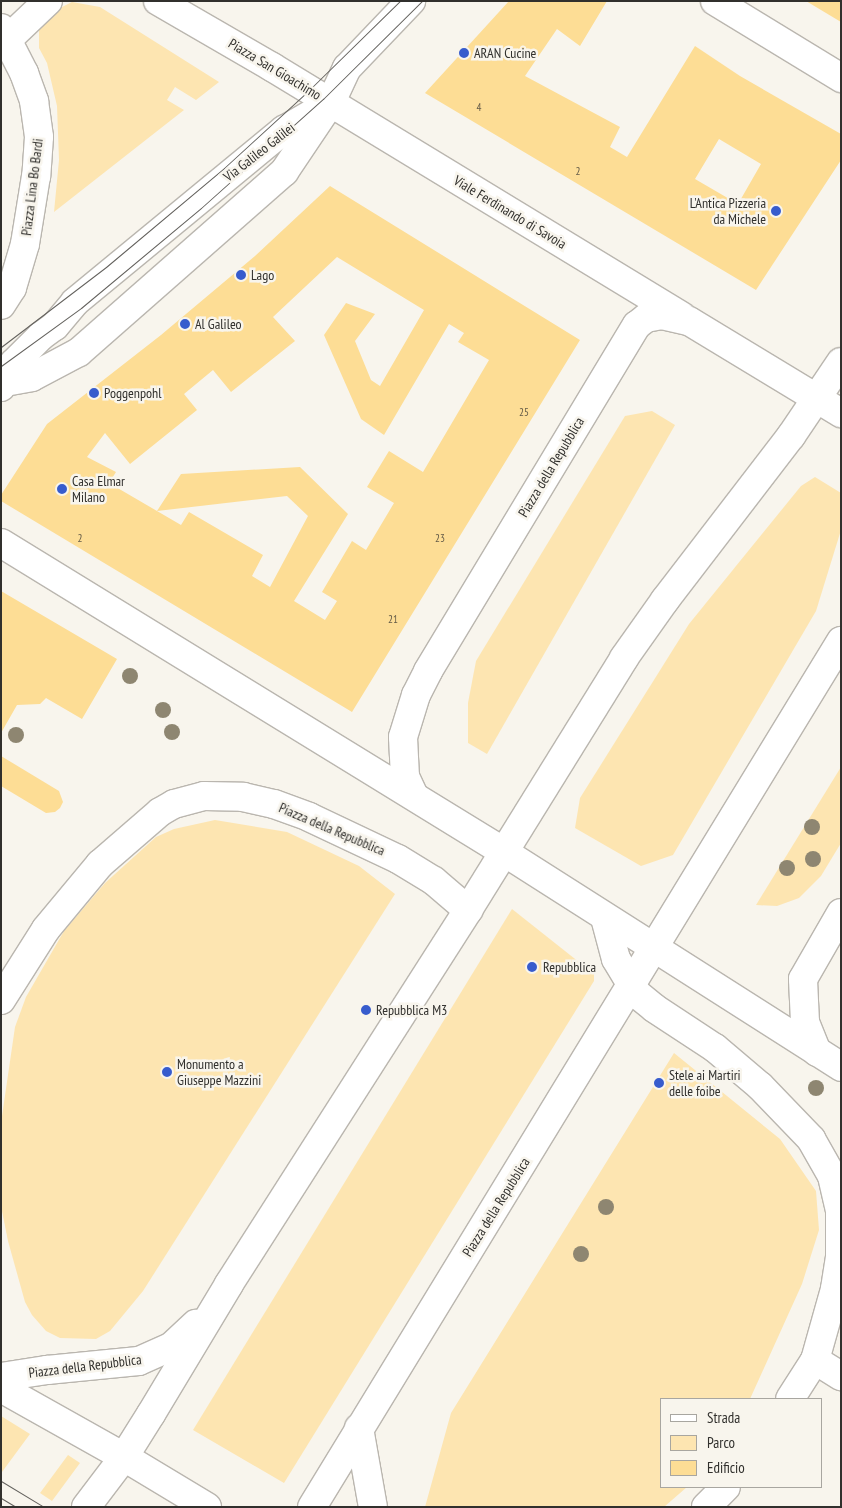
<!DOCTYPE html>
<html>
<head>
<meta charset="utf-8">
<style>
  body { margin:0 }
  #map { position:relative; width:842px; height:1508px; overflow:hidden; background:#f8f5ed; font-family:"PT Sans Narrow",sans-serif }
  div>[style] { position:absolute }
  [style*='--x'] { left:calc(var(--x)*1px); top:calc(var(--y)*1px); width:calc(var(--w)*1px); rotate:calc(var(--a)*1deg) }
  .green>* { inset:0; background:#fde5b1 }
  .building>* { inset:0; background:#fddd95 }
  .roads { filter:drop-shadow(1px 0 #bab6af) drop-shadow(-1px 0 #bab6af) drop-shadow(0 1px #bab6af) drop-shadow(0 -1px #bab6af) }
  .minor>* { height:28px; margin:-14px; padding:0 14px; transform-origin:14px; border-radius:14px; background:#fff }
  .tram>* { height:1px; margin:-0.5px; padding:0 0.5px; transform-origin:0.5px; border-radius:0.5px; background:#64625e }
  .trees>* { width:16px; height:16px; margin:-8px; border-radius:50%; background:#8e8671 }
  .dots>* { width:14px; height:14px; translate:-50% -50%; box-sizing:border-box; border:2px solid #f8f5ed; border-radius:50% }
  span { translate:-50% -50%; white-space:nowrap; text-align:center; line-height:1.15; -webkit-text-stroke:5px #f8f5ed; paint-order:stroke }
  .number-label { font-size:11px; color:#645b47 }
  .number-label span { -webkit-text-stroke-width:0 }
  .poi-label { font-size:14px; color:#31302d }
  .left { translate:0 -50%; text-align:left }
  .right { translate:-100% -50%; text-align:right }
  .street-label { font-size:14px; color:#31302d }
  .frame { position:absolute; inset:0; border:2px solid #31302d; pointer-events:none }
  .legend { position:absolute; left:660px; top:1398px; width:162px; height:90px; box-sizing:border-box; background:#f8f5ed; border:1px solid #a8a6a0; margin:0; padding:6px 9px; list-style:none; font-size:15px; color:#31302d }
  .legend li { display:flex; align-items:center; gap:10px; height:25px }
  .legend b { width:25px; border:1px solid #a8a6a0 }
</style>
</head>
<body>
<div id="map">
  <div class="green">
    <div style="clip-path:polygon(72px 2px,100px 7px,219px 82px,196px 100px,175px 87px,167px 100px,184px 110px,54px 212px,59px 160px,57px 106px,47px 63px,39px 48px,39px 29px,50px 13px)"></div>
    <div style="clip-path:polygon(652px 411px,675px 425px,487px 754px,468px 743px,468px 703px,476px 661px,625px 416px)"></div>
    <div style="clip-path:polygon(815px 477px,841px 493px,841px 530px,816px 611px,673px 855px,641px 866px,575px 828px,580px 798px,689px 624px,801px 486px)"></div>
    <div style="clip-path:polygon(841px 767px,841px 843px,821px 876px,799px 898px,777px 906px,756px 905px)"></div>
    <div style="clip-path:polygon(215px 820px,287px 832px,359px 866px,395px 894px,143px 1291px,110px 1331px,96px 1339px,60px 1338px,46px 1331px,32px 1315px,25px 1302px,8px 1241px,1px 1206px,1px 1123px,15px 1027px,26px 997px,64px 931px,105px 883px,156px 837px,174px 829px)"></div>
    <div style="clip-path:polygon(512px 909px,594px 974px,594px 981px,284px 1483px,193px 1430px)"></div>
    <div style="clip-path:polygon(674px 1053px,780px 1139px,816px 1191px,819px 1230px,802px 1284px,750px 1399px,661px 1399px,661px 1487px,687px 1487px,664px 1507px,425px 1507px,451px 1413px)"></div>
    <div style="clip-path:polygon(1px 1416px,30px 1434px,2px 1472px,1px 1471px)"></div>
    <div style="clip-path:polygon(68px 1455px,80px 1463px,52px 1501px,40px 1493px)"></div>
  </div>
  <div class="building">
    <div style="clip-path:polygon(evenodd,509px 1px,607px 1px,580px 46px,557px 29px,525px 76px,620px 127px,610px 147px,627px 157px,695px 46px,740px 76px,841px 134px,841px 160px,756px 290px,425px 93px,509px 1px,719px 139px,761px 164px,738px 204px,695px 179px,719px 139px)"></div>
    <div style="clip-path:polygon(806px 1px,841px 1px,841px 22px)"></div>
    <div style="clip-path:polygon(evenodd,330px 186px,580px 340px,352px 712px,1px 501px,1px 495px,47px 424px,161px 335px,255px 256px,330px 186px,337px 257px,424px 310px,380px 386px,371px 380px,355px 341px,375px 314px,346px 303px,324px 335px,361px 419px,384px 435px,449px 324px,464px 333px,458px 342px,489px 360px,423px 472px,389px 451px,367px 487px,394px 503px,366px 550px,352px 541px,322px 592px,337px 601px,325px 620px,294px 601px,348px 514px,300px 467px,181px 474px,157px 511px,109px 483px,116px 472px,87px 457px,105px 433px,130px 464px,197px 410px,184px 394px,213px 370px,231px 392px,295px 341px,273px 317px,337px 257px,330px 186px,287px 496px,308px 516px,270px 587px,252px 576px,263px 555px,189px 512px,181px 525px,157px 511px,287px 496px)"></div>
    <div style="clip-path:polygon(1px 591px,117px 659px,82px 719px,46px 698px,40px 704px,17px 705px,1px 733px)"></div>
    <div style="clip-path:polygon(1px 756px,59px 791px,63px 802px,60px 808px,55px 812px,46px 813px,1px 786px)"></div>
  </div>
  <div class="roads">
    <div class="minor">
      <div style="--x:158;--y:1;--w:132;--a:30.1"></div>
      <div style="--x:272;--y:67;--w:479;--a:31.3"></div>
      <div style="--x:715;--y:1;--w:148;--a:31.4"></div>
      <div style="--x:1;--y:28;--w:51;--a:62.9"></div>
      <div style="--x:24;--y:73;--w:30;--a:70"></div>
      <div style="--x:34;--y:101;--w:36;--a:82"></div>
      <div style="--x:39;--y:137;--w:39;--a:94"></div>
      <div style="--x:36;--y:176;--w:69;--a:99.2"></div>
      <div style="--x:25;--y:244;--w:46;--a:106.5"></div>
      <div style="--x:12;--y:288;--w:20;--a:123"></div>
      <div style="--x:8;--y:39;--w:55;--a:-43.5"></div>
      <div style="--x:5;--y:382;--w:27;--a:-10"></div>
      <div style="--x:32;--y:377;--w:53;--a:-28"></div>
      <div style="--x:79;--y:352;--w:273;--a:-41.3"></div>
      <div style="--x:284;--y:172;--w:84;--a:-56.1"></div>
      <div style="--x:331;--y:102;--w:38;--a:-65"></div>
      <div style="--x:347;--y:68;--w:93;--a:-46.3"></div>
      <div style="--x:1;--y:387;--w:27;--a:-62"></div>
      <div style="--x:14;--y:363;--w:38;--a:-45"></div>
      <div style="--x:41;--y:336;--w:17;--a:-36"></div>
      <div style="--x:55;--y:326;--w:31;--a:-50"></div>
      <div style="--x:75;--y:302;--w:271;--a:-39.5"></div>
      <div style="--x:284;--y:130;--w:48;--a:-30.3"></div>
      <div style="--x:1;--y:543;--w:590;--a:31.56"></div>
      <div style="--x:504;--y:852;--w:400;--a:32.5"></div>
      <div style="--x:414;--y:796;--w:21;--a:-115"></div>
      <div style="--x:405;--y:777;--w:40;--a:-92.9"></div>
      <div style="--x:403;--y:737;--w:44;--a:-72.8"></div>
      <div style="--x:416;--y:695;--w:27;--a:-63"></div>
      <div style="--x:428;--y:671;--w:404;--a:-58.9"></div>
      <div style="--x:637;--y:325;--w:11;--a:-38"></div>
      <div style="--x:646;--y:318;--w:16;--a:-11"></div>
      <div style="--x:662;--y:315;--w:28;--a:13"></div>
      <div style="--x:689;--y:321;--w:178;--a:31.2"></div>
      <div style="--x:605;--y:918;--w:42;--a:75"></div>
      <div style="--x:616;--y:959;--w:41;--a:59"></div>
      <div style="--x:637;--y:994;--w:22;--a:39"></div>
      <div style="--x:654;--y:1008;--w:73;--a:33.3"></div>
      <div style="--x:715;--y:1048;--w:59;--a:40.2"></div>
      <div style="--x:760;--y:1086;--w:74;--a:46.1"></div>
      <div style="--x:811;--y:1139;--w:43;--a:60.4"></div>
      <div style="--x:832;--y:1176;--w:36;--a:77"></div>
      <div style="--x:840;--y:1211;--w:46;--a:90"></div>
      <div style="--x:840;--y:1257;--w:32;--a:99"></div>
      <div style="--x:835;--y:1289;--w:74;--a:105.7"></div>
      <div style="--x:815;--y:1360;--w:46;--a:122.7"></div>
      <div style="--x:1;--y:1000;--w:84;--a:-57.6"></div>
      <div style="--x:46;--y:929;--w:85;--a:-50.3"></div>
      <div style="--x:100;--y:864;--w:79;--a:-40.9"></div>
      <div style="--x:160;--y:812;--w:16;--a:-30"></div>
      <div style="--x:174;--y:804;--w:31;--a:-15"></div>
      <div style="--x:204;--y:796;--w:39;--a:1"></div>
      <div style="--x:243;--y:797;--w:32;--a:13"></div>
      <div style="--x:274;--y:804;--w:37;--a:20"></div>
      <div style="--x:309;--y:817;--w:98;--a:25.3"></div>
      <div style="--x:398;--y:859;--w:42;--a:31.4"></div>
      <div style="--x:434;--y:881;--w:45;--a:40.5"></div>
      <div style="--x:817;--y:1052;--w:32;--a:-112"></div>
      <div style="--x:805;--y:1022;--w:43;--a:-92.7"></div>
      <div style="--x:803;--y:979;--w:76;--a:-60.1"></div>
      <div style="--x:815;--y:1360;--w:31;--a:32"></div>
      <div style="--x:1;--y:1377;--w:47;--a:-8.7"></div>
      <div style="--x:47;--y:1370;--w:92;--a:-5.6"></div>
      <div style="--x:139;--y:1361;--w:35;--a:-24"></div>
      <div style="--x:171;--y:1347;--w:34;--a:-43"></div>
      <div style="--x:1;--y:1388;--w:141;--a:29.3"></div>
      <div style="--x:124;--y:1457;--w:97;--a:31.1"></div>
      <div style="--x:359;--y:1428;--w:80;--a:80"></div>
      <div style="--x:86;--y:1507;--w:63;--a:-52.8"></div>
      <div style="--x:124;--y:1457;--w:51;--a:-57.9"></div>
      <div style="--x:151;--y:1414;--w:152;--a:-59"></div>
      <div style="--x:229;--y:1284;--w:444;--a:-57.4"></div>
      <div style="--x:468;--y:910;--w:296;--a:-58.2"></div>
      <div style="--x:624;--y:658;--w:71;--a:-54.7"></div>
      <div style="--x:665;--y:600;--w:207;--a:-52.5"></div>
      <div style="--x:791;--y:436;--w:89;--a:-56"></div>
      <div style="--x:312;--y:1507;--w:1015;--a:-58.58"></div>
      <div style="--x:706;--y:1507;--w:28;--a:-45"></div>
    </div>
  </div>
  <div class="tram">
    <div style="--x:1;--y:347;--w:132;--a:-37.3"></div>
    <div style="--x:106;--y:267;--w:154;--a:-40"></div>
    <div style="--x:224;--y:168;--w:115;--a:-42.5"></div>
    <div style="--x:309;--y:90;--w:127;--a:-44.4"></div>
    <div style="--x:1;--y:366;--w:99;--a:-35.9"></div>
    <div style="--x:81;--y:308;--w:156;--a:-39.8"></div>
    <div style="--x:201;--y:208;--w:164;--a:-41.8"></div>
    <div style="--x:323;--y:99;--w:139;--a:-44.7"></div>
    <div style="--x:1;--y:1481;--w:50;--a:31.2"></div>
    <div style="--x:1;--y:1498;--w:17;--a:31"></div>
  </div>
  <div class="trees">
    <div style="left:130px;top:676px"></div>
    <div style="left:163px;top:710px"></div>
    <div style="left:172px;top:732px"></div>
    <div style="left:16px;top:735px"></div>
    <div style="left:812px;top:827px"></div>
    <div style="left:813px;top:859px"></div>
    <div style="left:787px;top:868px"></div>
    <div style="left:816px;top:1088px"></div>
    <div style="left:606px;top:1207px"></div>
    <div style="left:581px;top:1254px"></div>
  </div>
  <div class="dots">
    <div style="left:464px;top:53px;background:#375ccd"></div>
    <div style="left:776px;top:211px;background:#375ccd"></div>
    <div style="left:241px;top:275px;background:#375ccd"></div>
    <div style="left:185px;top:324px;background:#375ccd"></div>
    <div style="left:94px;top:393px;background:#375ccd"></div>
    <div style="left:62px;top:489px;background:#375ccd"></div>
    <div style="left:532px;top:967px;background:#375ccd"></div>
    <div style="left:366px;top:1010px;background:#375ccd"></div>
    <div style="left:167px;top:1072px;background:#375ccd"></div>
    <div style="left:659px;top:1083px;background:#375ccd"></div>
  </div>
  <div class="number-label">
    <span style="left:479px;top:107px">4</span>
    <span style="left:578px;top:171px">2</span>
    <span style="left:524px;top:412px">25</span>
    <span style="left:80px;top:538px">2</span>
    <span style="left:440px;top:538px">23</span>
    <span style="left:393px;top:619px">21</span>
  </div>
  <div class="poi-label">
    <span class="left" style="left:474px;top:53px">ARAN Cucine</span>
    <span class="right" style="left:766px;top:211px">L'Antica Pizzeria<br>da Michele</span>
    <span class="left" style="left:251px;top:275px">Lago</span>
    <span class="left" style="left:195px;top:324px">Al Galileo</span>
    <span class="left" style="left:104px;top:393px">Poggenpohl</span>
    <span class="left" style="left:72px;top:489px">Casa Elmar<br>Milano</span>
    <span class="left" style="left:543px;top:967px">Repubblica</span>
    <span class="left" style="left:376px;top:1010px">Repubblica M3</span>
    <span class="left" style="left:177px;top:1072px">Monumento a<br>Giuseppe Mazzini</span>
    <span class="left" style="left:669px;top:1083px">Stele ai Martiri<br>delle foibe</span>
  </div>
  <div class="street-label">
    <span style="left:275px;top:69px;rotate:31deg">Piazza San Gioachimo</span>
    <span style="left:259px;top:152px;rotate:-38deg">Via Galileo Galilei</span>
    <span style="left:32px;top:187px;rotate:-83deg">Piazza Lina Bo Bardi</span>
    <span style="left:510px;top:212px;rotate:31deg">Viale Ferdinando di Savoia</span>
    <span style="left:551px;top:467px;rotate:-59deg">Piazza della Repubblica</span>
    <span style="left:332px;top:829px;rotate:23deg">Piazza della Repubblica</span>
    <span style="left:496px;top:1207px;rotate:-58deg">Piazza della Repubblica</span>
    <span style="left:85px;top:1366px;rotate:-7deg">Piazza della Repubblica</span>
  </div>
  <div class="frame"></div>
  <ul class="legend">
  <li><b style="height:6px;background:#fff"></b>Strada</li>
  <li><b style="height:14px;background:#fde5b1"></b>Parco</li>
  <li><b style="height:14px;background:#fddd95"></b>Edificio</li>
  </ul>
</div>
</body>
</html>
